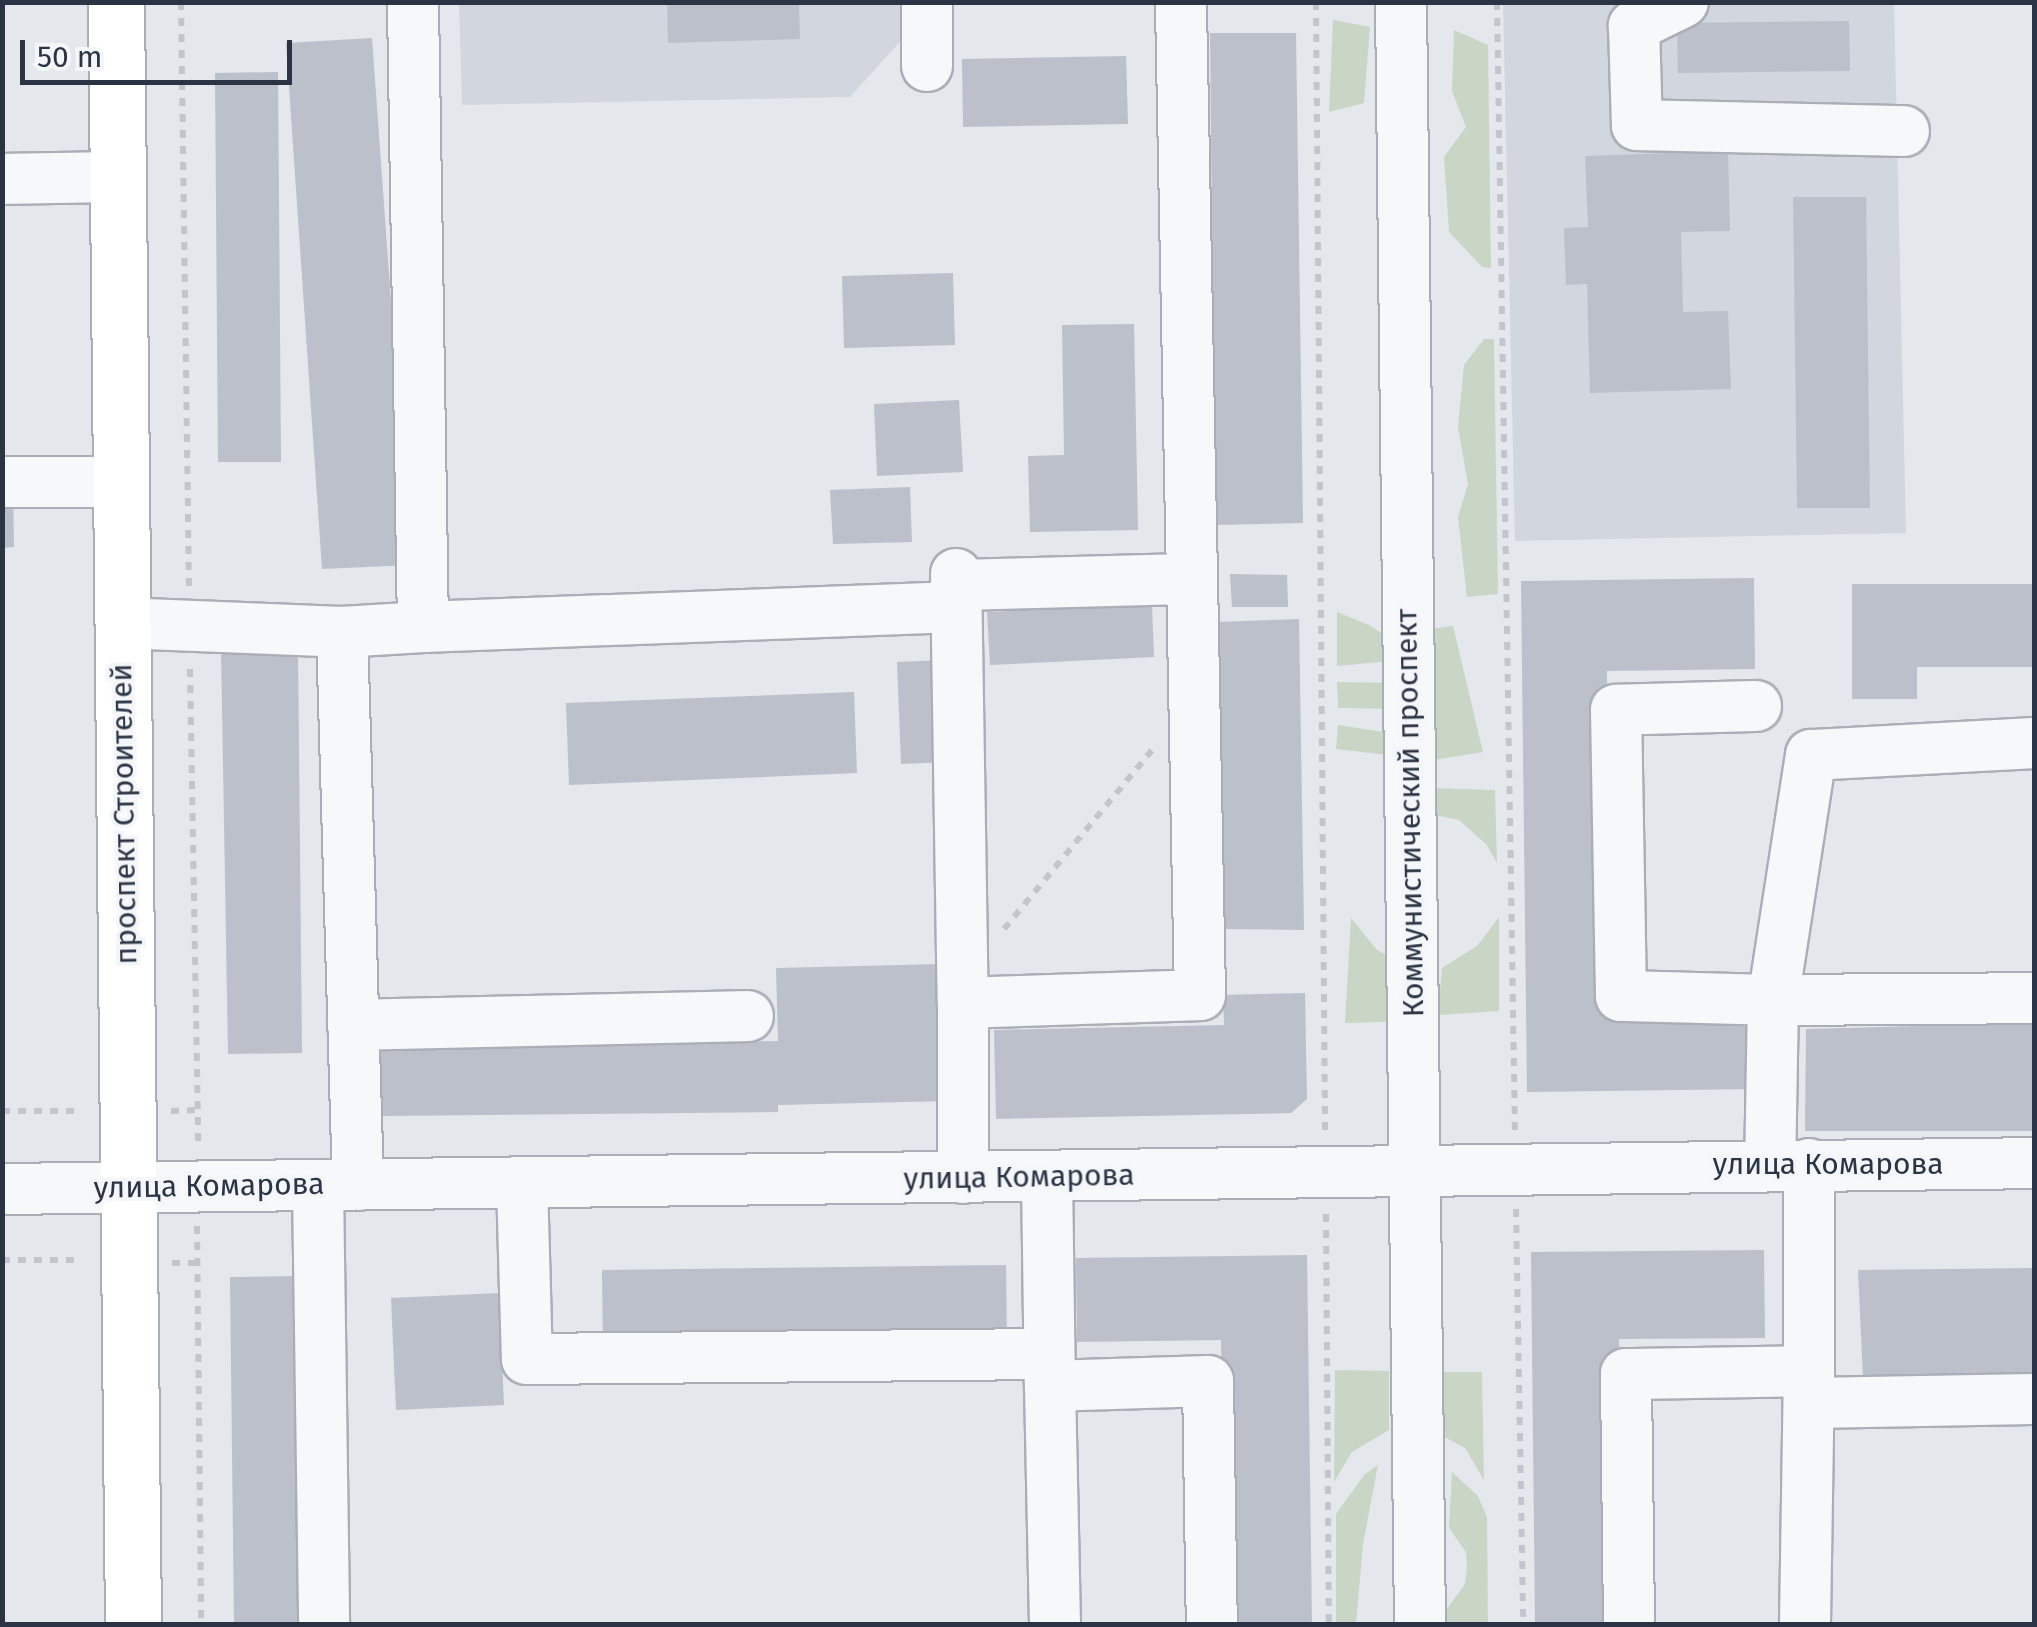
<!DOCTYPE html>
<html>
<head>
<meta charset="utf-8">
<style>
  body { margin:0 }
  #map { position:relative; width:2037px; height:1627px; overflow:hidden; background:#e4e7ec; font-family:"Fira Sans",sans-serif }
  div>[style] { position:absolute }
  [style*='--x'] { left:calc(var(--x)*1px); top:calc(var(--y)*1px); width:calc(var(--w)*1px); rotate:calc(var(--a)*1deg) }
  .built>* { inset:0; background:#d2d6de }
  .green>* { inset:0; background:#c9d6c5 }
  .building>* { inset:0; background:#bbc0ca }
  .path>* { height:6px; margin-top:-3px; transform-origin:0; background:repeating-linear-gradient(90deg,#c2c5cb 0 8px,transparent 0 16px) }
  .roads { filter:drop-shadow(2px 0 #a9aeb7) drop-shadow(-2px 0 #a9aeb7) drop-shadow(0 2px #a9aeb7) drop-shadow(0 -2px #a9aeb7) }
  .minor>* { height:50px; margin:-25px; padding:0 25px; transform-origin:25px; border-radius:25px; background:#f7f8fa }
  .major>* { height:55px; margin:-27.5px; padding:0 27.5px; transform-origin:27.5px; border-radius:27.5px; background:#fff }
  span { translate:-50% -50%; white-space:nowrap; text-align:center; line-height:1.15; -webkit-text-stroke:8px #f4f6f9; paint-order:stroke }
  .street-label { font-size:30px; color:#2b3445 }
  .frame { position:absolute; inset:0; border:5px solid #2b3445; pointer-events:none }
  .scale { position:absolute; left:20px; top:40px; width:272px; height:45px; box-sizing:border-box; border:5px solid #2b3445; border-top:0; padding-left:12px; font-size:30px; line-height:35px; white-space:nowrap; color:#2b3445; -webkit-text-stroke:8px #f4f6f9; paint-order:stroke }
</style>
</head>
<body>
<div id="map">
  <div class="built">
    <div style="clip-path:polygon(459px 3px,934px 2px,934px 4px,850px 97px,462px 105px)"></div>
    <div style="clip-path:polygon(1503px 3px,1894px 3px,1906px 533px,1515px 541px)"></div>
  </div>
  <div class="green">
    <div style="clip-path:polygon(1333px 20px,1370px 27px,1364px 103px,1329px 112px)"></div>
    <div style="clip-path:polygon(1454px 30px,1488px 45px,1491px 268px,1482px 267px,1449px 232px,1444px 157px,1466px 127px,1452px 91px)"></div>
    <div style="clip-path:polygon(1484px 339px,1494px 339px,1498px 594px,1467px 597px,1458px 517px,1468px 484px,1458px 427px,1464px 365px)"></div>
    <div style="clip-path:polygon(1337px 612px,1369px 625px,1401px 646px,1401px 660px,1337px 666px)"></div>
    <div style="clip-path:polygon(1453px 626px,1483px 752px,1434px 760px,1421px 630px)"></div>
    <div style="clip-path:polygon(1337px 682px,1402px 683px,1404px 709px,1338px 708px)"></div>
    <div style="clip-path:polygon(1338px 725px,1403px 735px,1397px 756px,1336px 749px)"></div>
    <div style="clip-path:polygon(1431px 788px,1495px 790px,1497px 863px,1486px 844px,1459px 820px,1430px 814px)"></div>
    <div style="clip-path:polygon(1499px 917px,1499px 1011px,1438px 1015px,1442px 968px,1477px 946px)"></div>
    <div style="clip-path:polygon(1351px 918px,1377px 950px,1407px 965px,1407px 1021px,1345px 1023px)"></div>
    <div style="clip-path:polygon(1335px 1370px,1389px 1371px,1389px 1430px,1352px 1452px,1334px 1482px)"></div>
    <div style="clip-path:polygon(1422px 1372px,1482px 1372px,1484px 1480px,1465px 1448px,1424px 1426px)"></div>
    <div style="clip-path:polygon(1378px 1465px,1363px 1544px,1356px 1624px,1336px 1624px,1336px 1514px,1364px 1475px)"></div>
    <div style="clip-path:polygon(1452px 1472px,1478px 1496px,1487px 1517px,1488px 1624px,1443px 1624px,1442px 1616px,1465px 1584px,1467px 1568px,1466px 1552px,1449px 1528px)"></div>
  </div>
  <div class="building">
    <div style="clip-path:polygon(667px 2px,799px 2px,800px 39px,668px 43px)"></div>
    <div style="clip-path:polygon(1849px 21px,1850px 71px,1678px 73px,1677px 23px)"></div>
    <div style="clip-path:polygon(1210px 33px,1296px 33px,1303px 523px,1215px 525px)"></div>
    <div style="clip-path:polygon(372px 38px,410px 565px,322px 569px,286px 43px)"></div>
    <div style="clip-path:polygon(1126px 56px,1128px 124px,963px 127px,962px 59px)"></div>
    <div style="clip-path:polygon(278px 72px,281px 462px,218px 462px,215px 73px)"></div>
    <div style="clip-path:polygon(1728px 151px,1730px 231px,1681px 232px,1683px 312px,1728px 311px,1731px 389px,1590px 393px,1587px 284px,1566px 285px,1564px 228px,1588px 227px,1585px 156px)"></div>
    <div style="clip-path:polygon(1793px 197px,1866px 197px,1870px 508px,1797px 508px)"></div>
    <div style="clip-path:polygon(953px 273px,955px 345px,844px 348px,842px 276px)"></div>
    <div style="clip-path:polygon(1134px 324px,1138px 530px,1030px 532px,1028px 456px,1064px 455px,1062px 325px)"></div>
    <div style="clip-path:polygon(959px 400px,963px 472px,877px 476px,874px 404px)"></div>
    <div style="clip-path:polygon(910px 487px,912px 542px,833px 544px,830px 490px)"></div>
    <div style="clip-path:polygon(2px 490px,13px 490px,14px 547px,2px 548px)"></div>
    <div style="clip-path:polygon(1230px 574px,1287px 575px,1288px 607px,1232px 607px)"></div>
    <div style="clip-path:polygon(1754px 578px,1755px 669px,1607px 671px,1611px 1009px,1753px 1008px,1754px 1089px,1527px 1092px,1521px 581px)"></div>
    <div style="clip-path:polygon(1852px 584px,2034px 584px,2034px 667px,1917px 667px,1917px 699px,1852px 699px)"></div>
    <div style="clip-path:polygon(1152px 604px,1154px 657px,990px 665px,987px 612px)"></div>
    <div style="clip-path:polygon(1299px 619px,1304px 930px,1220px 929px,1216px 622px)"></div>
    <div style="clip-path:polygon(221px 647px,298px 648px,302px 1053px,228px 1054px)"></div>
    <div style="clip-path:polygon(944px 660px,949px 762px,901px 764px,897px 662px)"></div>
    <div style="clip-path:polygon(854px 692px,857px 773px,569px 785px,566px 703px)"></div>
    <div style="clip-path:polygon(943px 964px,947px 1101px,778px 1105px,778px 1112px,380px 1116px,378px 1045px,778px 1041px,776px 968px)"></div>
    <div style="clip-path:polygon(1305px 993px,1307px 1099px,1291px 1113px,996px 1119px,994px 1030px,1224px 1025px,1223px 995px)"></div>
    <div style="clip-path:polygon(2034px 1023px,2034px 1131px,1805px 1131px,1806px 1029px)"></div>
    <div style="clip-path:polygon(1764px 1250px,1765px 1338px,1619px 1339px,1623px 1624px,1535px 1624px,1531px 1252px)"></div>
    <div style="clip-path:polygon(1307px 1255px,1312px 1624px,1226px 1624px,1221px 1340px,1077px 1342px,1076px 1258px)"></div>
    <div style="clip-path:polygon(1006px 1265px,1007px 1343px,603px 1347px,602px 1270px)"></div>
    <div style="clip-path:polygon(2034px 1268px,2034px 1394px,1863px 1378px,1858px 1270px)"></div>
    <div style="clip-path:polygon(302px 1276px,307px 1624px,234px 1624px,230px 1277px)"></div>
    <div style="clip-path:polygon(499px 1293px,504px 1405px,396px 1410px,391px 1298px)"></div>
  </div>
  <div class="path">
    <div style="--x:181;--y:2;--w:584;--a:89.22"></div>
    <div style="--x:1316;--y:2;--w:1129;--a:89.54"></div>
    <div style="--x:1497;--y:2;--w:1129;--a:89.09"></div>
    <div style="--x:190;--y:669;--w:477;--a:89"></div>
    <div style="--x:1004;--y:929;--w:232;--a:-50.4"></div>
    <div style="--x:2;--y:1111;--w:80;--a:0"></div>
    <div style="--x:171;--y:1111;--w:27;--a:-2"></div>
    <div style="--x:1516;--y:1209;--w:415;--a:89"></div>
    <div style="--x:1326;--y:1214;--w:410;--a:89.6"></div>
    <div style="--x:197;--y:1226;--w:398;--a:89.4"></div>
    <div style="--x:2;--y:1260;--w:76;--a:0"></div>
    <div style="--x:172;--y:1263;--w:26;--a:0"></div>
  </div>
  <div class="roads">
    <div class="minor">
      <div style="--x:927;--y:2;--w:64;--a:90"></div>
      <div style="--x:1401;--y:2;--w:1622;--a:89.33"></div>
      <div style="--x:1683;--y:2;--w:55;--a:153.9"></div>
      <div style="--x:1634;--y:26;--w:99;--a:88.3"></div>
      <div style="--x:1637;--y:125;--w:267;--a:1.3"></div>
      <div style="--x:2;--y:179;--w:116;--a:-1"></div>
      <div style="--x:2;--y:482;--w:118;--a:0"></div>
      <div style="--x:956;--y:574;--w:429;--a:89.1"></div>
      <div style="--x:956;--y:585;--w:233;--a:-1.5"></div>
      <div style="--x:121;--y:623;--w:221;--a:2.3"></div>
      <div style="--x:342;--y:632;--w:553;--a:88.34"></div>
      <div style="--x:423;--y:627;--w:533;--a:-2.15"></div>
      <div style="--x:342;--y:632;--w:81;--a:-3.5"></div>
      <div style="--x:423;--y:627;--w:625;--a:-90.92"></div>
      <div style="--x:1756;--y:706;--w:140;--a:178.4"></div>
      <div style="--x:1616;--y:710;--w:286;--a:89"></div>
      <div style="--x:1621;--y:996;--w:152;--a:1.5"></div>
      <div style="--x:1773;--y:1000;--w:164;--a:91"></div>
      <div style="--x:2034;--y:743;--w:223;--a:176.9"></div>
      <div style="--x:1811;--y:755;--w:248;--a:98.8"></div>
      <div style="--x:1773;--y:1000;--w:261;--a:-0.4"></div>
      <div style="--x:353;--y:1025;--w:395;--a:-1.3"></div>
      <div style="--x:1047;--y:1177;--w:209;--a:89.2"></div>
      <div style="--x:1050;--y:1386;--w:158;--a:-1.8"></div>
      <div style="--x:1208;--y:1381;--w:243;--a:89.1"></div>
      <div style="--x:963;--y:1178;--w:175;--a:-90"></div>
      <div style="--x:963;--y:1003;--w:237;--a:-1.9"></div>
      <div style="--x:1200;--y:995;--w:993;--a:-91.1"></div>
      <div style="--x:522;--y:1183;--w:176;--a:88.4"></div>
      <div style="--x:527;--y:1359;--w:522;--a:-0.55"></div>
      <div style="--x:318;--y:1185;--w:439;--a:89.2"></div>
      <div style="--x:2;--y:1189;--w:2032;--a:-0.73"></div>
      <div style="--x:1050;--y:1386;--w:238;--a:88.8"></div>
      <div style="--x:1809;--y:1403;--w:225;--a:-1"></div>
      <div style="--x:1629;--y:1624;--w:250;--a:-90.7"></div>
      <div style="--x:1626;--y:1374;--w:183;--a:-0.9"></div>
      <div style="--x:1809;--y:1371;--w:207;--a:-90"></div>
      <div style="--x:1805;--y:1624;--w:253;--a:-89.1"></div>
    </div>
    <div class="major">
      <div style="--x:116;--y:2;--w:1622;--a:89.4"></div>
    </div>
  </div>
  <div class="street-label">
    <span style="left:1410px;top:813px;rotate:-91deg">Коммунистический проспект</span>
    <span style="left:124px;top:814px;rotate:-91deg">проспект Строителей</span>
    <span style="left:1828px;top:1164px">улица Комарова</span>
    <span style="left:1019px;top:1177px;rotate:-1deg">улица Комарова</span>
    <span style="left:209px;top:1186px;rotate:-1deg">улица Комарова</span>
  </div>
  <div class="frame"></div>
  <div class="scale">50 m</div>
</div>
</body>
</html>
